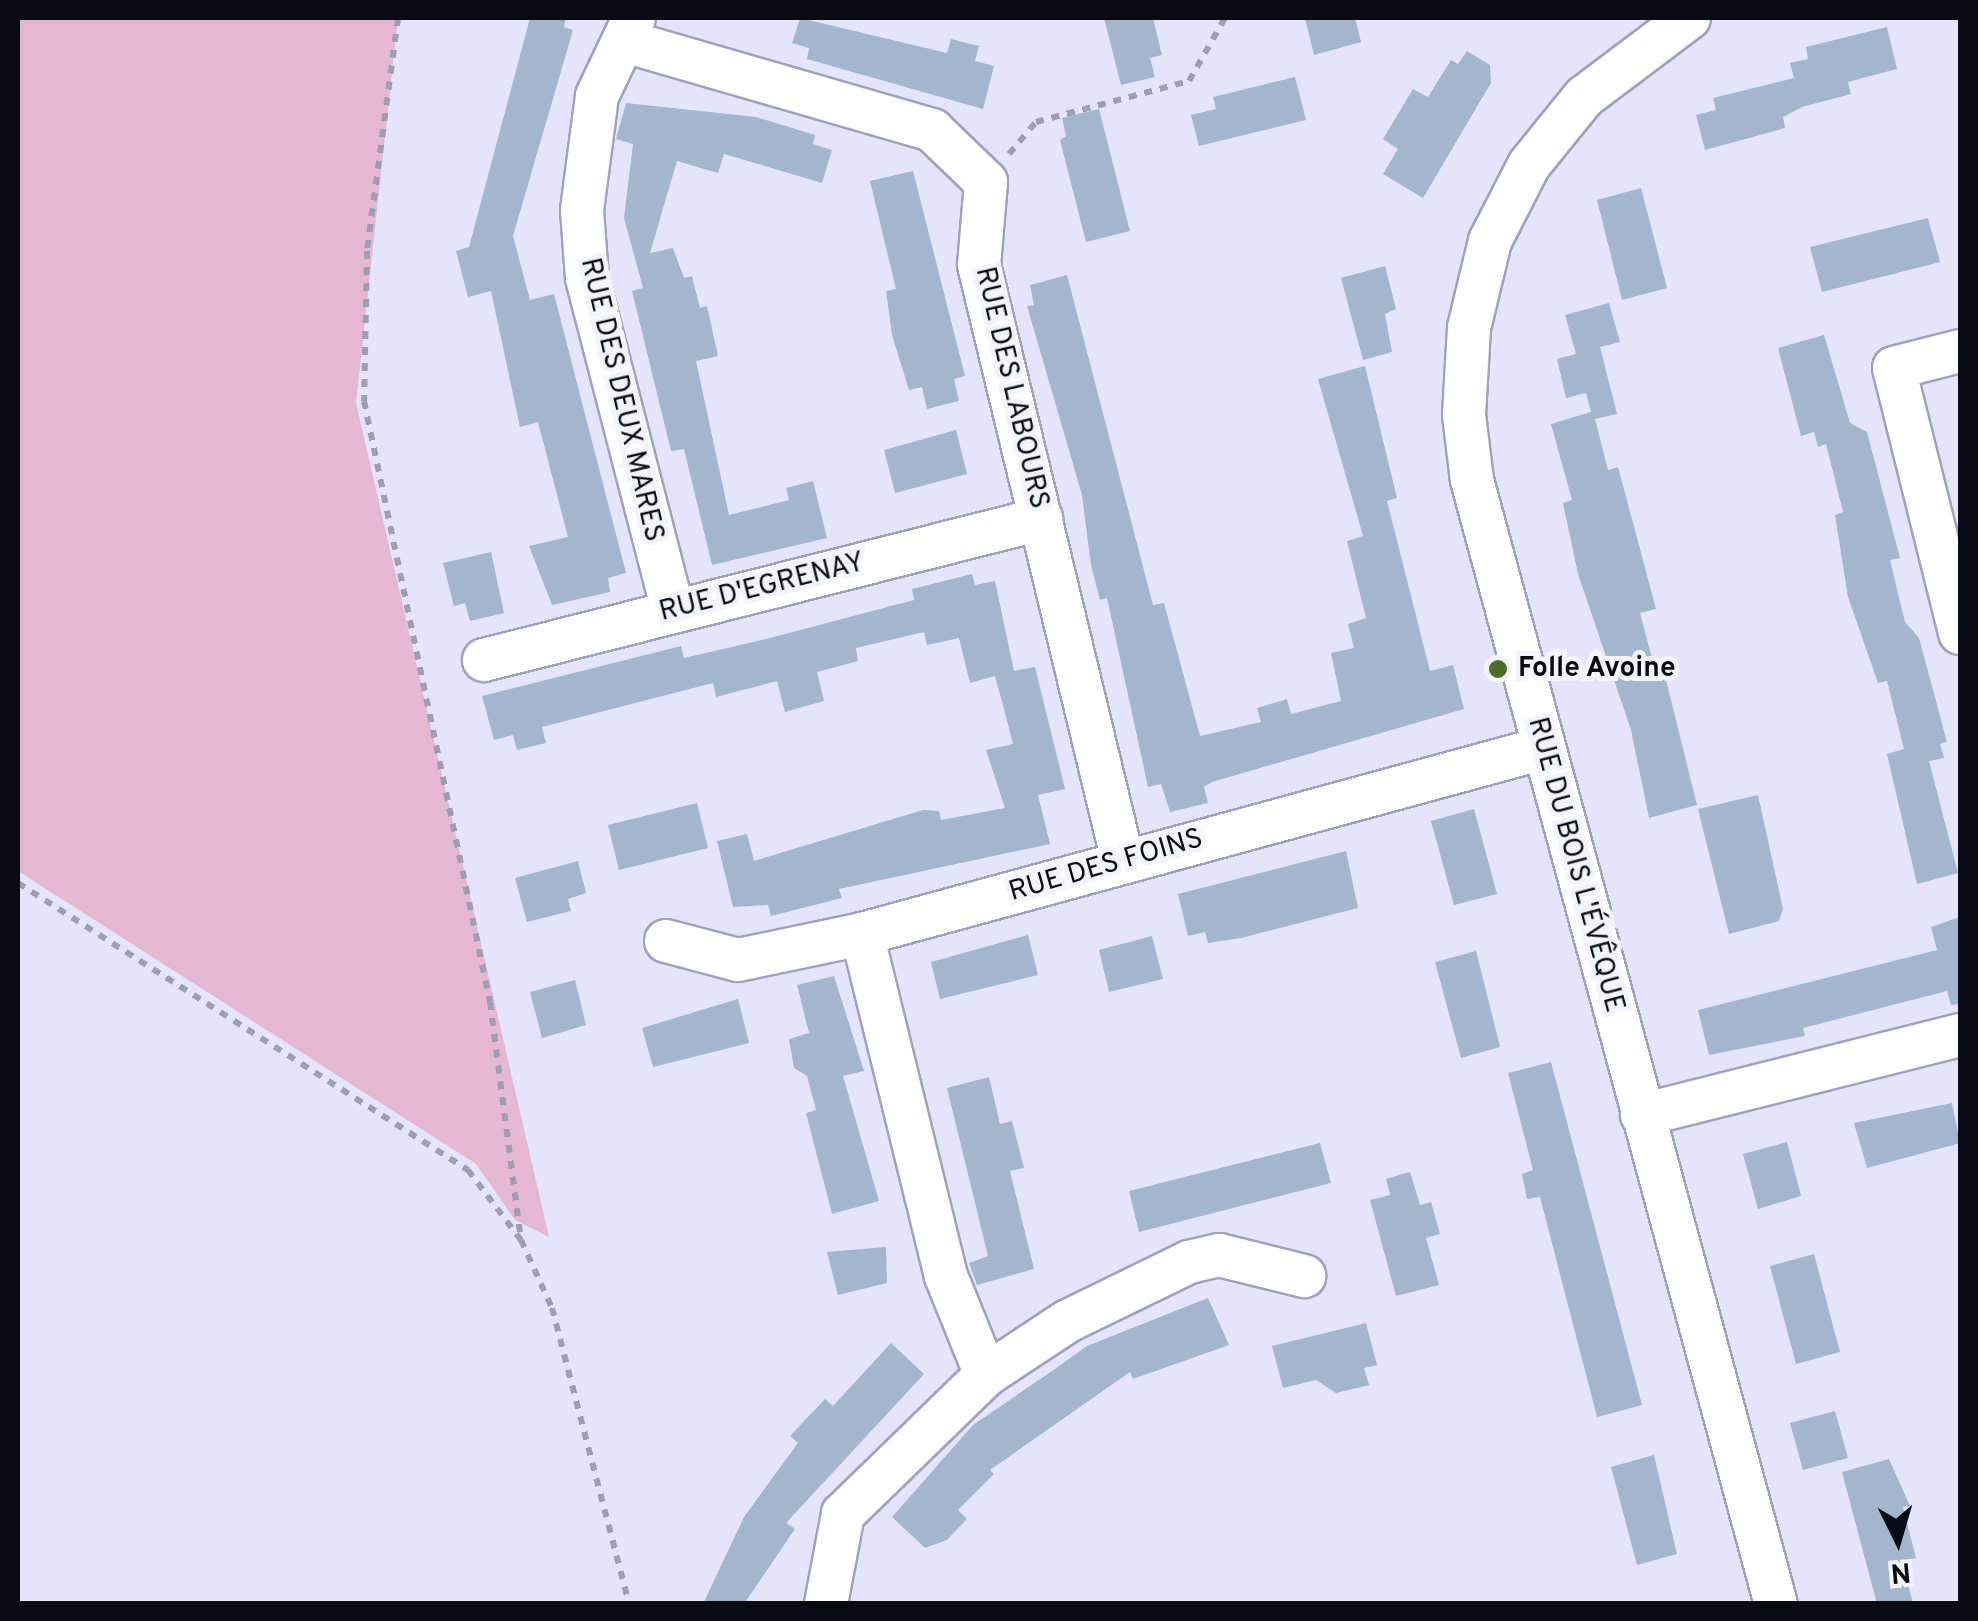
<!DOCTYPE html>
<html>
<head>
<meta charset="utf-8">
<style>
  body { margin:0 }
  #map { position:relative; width:1978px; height:1621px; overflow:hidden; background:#e4e5fd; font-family:Overpass,sans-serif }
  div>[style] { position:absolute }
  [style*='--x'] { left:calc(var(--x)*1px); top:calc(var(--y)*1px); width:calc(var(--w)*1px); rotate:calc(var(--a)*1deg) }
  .green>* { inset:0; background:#e5b8d1 }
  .building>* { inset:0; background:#a2b6cd }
  .path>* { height:6px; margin-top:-3px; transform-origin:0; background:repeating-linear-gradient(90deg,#9e9eb2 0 8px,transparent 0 16px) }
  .roads { filter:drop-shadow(2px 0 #a0a1bd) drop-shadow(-2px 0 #a0a1bd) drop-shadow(0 2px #a0a1bd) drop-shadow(0 -2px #a0a1bd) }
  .minor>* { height:42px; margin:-21px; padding:0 21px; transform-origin:21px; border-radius:21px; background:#fff }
  .dots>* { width:28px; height:28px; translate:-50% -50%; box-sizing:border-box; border:5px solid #f3f4fa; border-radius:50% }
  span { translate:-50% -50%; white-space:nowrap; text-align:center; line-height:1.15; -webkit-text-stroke:10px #f3f4fa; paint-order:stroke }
  .street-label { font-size:28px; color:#0b0b15 }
  .poi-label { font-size:28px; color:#0b0b15; font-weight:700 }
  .left { translate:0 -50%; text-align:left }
  .frame { position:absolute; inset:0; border:20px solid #0b0b15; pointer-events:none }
  .north { position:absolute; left:1848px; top:1491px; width:100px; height:100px; -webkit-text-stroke:8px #f3f4fa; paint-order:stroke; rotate:175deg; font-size:28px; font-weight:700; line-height:40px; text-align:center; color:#0b0b15 }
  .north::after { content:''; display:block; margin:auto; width:35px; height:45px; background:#0b0b15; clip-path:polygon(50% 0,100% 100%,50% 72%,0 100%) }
</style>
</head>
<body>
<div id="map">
  <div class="green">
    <div style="clip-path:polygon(18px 18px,398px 18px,356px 403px,549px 1237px,515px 1220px,476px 1164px,18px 871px)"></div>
  </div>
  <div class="building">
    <div style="clip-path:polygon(530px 18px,566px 18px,564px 27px,573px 30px,513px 236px,530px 300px,554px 294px,626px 573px,608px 578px,610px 592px,552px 605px,529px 546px,568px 537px,538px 422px,520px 427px,491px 291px,468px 297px,456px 251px,469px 247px)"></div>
    <div style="clip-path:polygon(800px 18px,947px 53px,951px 39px,979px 46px,975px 61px,994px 66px,983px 109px,807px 59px,809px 48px,792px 43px)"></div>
    <div style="clip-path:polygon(1104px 18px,1153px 18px,1162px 55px,1150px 58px,1155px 77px,1121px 85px)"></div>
    <div style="clip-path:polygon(1305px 18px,1355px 18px,1361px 42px,1314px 55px)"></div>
    <div style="clip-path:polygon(1887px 27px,1897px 69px,1848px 82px,1851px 94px,1802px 107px,1783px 117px,1785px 128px,1705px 150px,1696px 115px,1716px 110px,1713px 98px,1794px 78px,1790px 63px,1808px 59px,1806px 47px)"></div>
    <div style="clip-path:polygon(1467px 51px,1490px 65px,1491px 83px,1423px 198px,1383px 174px,1398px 149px,1383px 139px,1413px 89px,1428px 97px,1451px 60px,1458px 64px)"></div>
    <div style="clip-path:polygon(1295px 77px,1306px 120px,1199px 146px,1191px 115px,1216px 109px,1213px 97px)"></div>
    <div style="clip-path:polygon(626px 103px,756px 117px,815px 135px,813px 144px,832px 150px,822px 183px,724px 154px,718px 173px,677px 161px,650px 253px,673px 248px,684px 278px,692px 276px,700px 308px,707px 306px,718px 356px,696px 361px,729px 515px,789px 500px,786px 488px,813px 481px,827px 538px,712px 565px,684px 449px,671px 451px,632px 291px,643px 288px,624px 218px,633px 144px,616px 139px)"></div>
    <div style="clip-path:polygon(1099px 109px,1130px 231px,1086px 242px,1060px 140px,1066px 136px,1062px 118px)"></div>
    <div style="clip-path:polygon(913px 171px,965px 376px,954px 379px,959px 401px,927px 409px,922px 387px,909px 390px,892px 335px,886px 291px,896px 289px,870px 181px)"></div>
    <div style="clip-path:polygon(1641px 188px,1667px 288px,1622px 300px,1597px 200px)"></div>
    <div style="clip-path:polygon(1928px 218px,1940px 262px,1822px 292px,1810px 247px)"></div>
    <div style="clip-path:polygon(1385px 266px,1396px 309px,1385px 314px,1392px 352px,1363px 360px,1341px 278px)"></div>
    <div style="clip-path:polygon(1067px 275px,1153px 605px,1164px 603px,1200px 736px,1261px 722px,1257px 708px,1287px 699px,1291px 714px,1341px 701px,1331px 653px,1354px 648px,1348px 624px,1366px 618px,1347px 541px,1363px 536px,1318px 379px,1365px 366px,1397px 498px,1387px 501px,1430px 671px,1453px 665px,1464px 709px,1212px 782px,1204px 787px,1208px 803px,1170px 812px,1161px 784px,1148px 787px,1107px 598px,1100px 600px,1091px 565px,1082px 495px,1027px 306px,1034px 305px,1030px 285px)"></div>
    <div style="clip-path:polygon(1609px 303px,1620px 342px,1600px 347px,1617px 414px,1595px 419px,1608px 470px,1618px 467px,1647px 575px,1656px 609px,1640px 613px,1654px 666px,1662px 664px,1697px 805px,1649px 818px,1631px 730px,1578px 574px,1563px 503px,1572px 500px,1551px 424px,1591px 412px,1586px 393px,1566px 398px,1557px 359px,1576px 354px,1565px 315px)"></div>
    <div style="clip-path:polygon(1824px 335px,1850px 423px,1867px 432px,1900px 558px,1890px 560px,1905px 622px,1919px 638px,1947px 742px,1940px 744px,1944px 758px,1929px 761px,1958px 873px,1917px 884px,1887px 754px,1904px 749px,1887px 681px,1878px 683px,1848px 597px,1835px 515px,1843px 512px,1826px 444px,1818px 447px,1814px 432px,1801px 436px,1778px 348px)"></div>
    <div style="clip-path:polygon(956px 430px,967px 474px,895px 493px,884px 450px)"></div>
    <div style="clip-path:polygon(491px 552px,504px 613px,470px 621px,465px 603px,454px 606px,443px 563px)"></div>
    <div style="clip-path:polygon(972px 574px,975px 585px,995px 581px,1014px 671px,1035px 667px,1065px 789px,1038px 795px,1050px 844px,839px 889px,842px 898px,771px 916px,768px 905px,733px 907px,717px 841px,747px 834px,754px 861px,923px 810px,939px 811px,941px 820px,1005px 808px,986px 750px,1013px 744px,1004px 709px,995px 676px,970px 683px,959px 638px,927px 645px,924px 632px,856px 648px,858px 661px,817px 672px,824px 701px,785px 712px,777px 681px,716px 697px,713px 683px,542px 727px,546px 743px,517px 750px,513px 735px,494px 740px,482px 696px,681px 646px,684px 658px,766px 639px,914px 600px,912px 589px)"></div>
    <div style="clip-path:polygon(1758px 795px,1783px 909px,1779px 921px,1729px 934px,1698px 809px)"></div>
    <div style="clip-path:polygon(697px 803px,708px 848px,619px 870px,608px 825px)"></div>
    <div style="clip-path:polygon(1474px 809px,1497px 894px,1454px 905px,1431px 821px)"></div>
    <div style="clip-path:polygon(1346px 851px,1358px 908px,1241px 938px,1208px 943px,1205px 932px,1188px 936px,1178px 894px)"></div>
    <div style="clip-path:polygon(578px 861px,586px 893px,568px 899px,571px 911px,527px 922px,515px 878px)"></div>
    <div style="clip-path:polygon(1960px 917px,1960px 1004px,1951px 1005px,1947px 991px,1803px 1028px,1805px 1036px,1709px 1055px,1698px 1010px,1937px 950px,1931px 927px)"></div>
    <div style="clip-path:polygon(1028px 935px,1038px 975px,940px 999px,931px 962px)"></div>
    <div style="clip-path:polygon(1152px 936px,1163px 979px,1109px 992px,1099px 950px)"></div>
    <div style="clip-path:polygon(1476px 951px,1500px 1047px,1461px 1058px,1435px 962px)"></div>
    <div style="clip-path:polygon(834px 976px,864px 1071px,843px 1076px,879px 1201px,832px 1214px,806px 1113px,816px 1110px,807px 1076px,794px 1068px,789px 1039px,809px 1033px,797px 985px)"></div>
    <div style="clip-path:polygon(575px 980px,586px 1025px,542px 1038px,530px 992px)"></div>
    <div style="clip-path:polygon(738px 999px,749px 1043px,653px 1067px,642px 1028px)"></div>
    <div style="clip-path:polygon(1551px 1062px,1642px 1405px,1597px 1417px,1540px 1197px,1527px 1199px,1522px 1174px,1533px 1170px,1508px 1073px)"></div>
    <div style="clip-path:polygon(989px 1077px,1000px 1124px,1012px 1121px,1024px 1168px,1010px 1171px,1034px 1269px,977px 1285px,969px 1263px,988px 1256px,947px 1088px)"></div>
    <div style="clip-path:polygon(1952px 1103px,1960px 1143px,1867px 1168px,1854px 1123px)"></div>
    <div style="clip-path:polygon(1787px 1142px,1801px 1196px,1758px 1209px,1743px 1154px)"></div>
    <div style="clip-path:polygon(1320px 1143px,1331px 1183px,1139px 1232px,1129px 1191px)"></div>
    <div style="clip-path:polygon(1410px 1172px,1420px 1205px,1431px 1202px,1440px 1234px,1426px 1238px,1439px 1285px,1396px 1296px,1370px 1200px,1390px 1195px,1386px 1179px)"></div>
    <div style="clip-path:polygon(886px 1247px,887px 1283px,838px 1295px,827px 1252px)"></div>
    <div style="clip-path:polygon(1814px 1254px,1840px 1352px,1796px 1364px,1770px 1266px)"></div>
    <div style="clip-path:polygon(1208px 1298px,1229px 1345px,1133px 1379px,1130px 1372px,990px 1470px,994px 1474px,958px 1510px,967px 1519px,947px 1540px,925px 1548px,892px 1517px,973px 1425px,1052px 1371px,1087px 1346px)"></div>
    <div style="clip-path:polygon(1366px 1323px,1377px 1365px,1364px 1368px,1369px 1385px,1336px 1393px,1316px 1380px,1283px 1388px,1272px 1346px)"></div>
    <div style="clip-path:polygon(891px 1343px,924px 1374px,786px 1523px,795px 1529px,744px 1604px,703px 1604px,744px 1517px,798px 1443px,790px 1436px,825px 1399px,833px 1406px)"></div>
    <div style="clip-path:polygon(1835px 1411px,1848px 1458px,1803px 1470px,1790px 1423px)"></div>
    <div style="clip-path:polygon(1654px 1455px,1677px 1554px,1637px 1565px,1611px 1467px)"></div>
    <div style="clip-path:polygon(1889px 1459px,1910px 1506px,1903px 1507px,1916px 1558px,1902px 1561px,1913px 1604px,1877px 1604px,1842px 1472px)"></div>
  </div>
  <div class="path">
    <div style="--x:398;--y:18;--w:235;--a:97.6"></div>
    <div style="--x:367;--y:251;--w:150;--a:91.1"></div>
    <div style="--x:364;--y:401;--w:614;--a:78.16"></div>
    <div style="--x:490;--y:1002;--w:240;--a:82.6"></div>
    <div style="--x:1009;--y:154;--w:42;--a:-49.8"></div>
    <div style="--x:1036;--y:122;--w:158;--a:-15"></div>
    <div style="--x:1189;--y:81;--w:73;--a:-60.3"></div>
    <div style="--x:18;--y:883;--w:534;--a:32.53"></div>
    <div style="--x:468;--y:1170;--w:88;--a:52.9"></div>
    <div style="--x:521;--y:1240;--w:75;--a:65.5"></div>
    <div style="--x:552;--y:1308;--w:306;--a:75.4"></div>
  </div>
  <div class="roads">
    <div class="minor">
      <div style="--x:634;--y:18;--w:86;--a:115.4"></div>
      <div style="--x:597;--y:96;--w:115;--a:97.5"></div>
      <div style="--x:582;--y:210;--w:68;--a:85.8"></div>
      <div style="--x:587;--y:278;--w:343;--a:75.5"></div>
      <div style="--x:1689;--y:18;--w:131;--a:143"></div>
      <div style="--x:1584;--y:97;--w:87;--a:129"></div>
      <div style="--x:1529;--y:165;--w:85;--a:117.2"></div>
      <div style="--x:1490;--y:241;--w:89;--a:103.6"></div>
      <div style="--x:1469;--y:328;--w:87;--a:93.3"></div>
      <div style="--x:1464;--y:415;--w:65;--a:83"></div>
      <div style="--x:1472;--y:480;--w:1164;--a:74.87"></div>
      <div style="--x:624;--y:41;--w:321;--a:16.1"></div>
      <div style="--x:932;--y:130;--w:75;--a:43.9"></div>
      <div style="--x:986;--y:182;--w:83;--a:94.8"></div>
      <div style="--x:979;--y:265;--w:613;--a:76.42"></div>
      <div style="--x:1960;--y:351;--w:68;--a:165.6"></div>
      <div style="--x:1894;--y:368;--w:273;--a:76"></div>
      <div style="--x:484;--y:660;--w:575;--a:-14.21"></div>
      <div style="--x:862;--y:934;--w:352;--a:76.2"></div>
      <div style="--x:946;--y:1276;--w:107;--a:68"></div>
      <div style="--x:666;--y:941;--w:74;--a:14.8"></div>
      <div style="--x:738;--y:960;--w:127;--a:-11.8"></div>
      <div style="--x:862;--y:934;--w:707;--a:-15.26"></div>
      <div style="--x:1642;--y:1115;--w:328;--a:-14.1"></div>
      <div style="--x:826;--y:1604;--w:92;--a:-79.3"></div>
      <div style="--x:843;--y:1514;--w:199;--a:-44.2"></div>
      <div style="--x:986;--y:1375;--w:98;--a:-33.4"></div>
      <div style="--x:1068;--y:1321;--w:135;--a:-26"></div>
      <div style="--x:1189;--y:1262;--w:31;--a:-13"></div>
      <div style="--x:1219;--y:1255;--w:88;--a:13.9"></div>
    </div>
  </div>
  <div class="dots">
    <div style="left:1498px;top:669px;background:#4e6e25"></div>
  </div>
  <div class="street-label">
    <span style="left:1011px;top:388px;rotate:77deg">RUE DES LABOURS</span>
    <span style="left:621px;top:400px;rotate:77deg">RUE DES DEUX MARES</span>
    <span style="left:762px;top:588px;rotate:-14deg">RUE D'EGRENAY</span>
    <span style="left:1575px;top:865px;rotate:75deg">RUE DU BOIS L'ÉVÊQUE</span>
    <span style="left:1106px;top:866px;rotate:-16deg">RUE DES FOINS</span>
  </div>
  <div class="poi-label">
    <span class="left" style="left:1518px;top:669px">Folle Avoine</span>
  </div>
  <div class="frame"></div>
  <div class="north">N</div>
</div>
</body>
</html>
